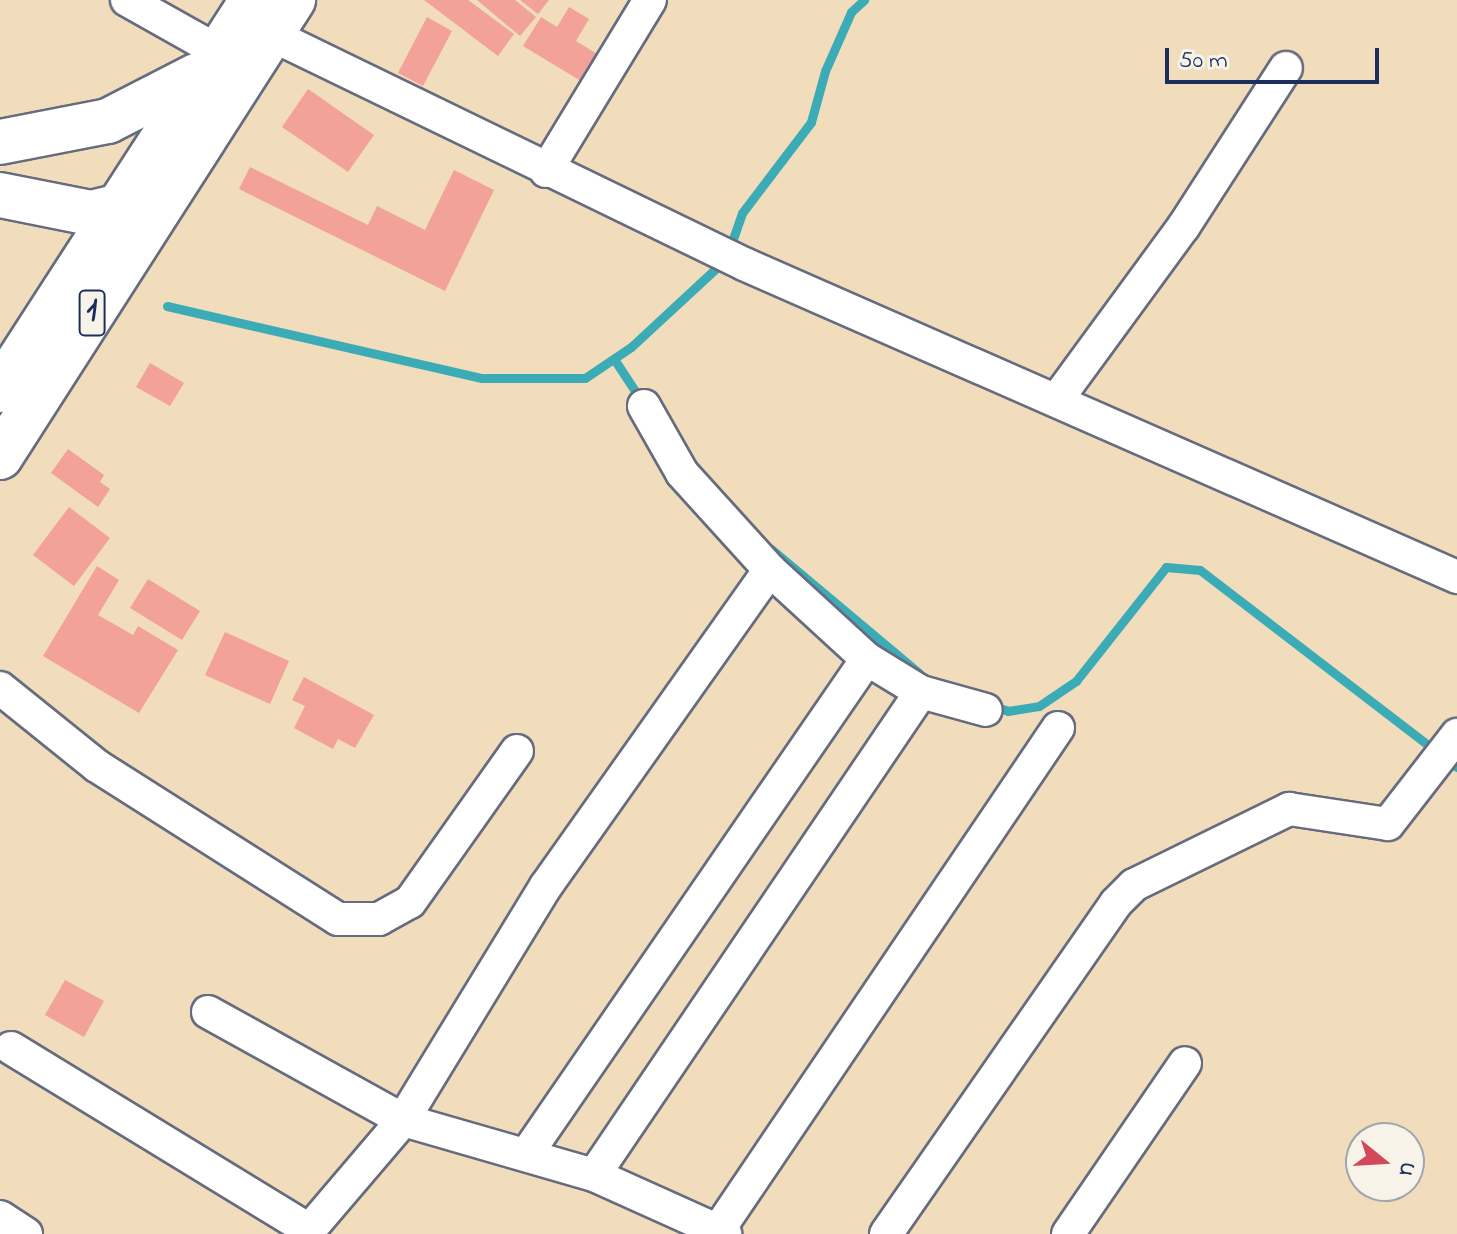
<!DOCTYPE html>
<html>
<head>
<meta charset="utf-8">
<style>
  body { margin:0 }
  #map { position:relative; width:1457px; height:1234px; overflow:hidden; background:#f1dcbb; font-family:"Indie Flower",sans-serif }
  div>[style] { position:absolute }
  [style*='--x'] { left:calc(var(--x)*1px); top:calc(var(--y)*1px); width:calc(var(--w)*1px); rotate:calc(var(--a)*1deg) }
  .stream>* { height:9px; margin:-4.5px; padding:0 4.5px; transform-origin:4.5px; border-radius:4.5px; background:#3bacb6 }
  .building>* { inset:0; background:#f2a298 }
  .roads { filter:drop-shadow(2px 0 #666c7f) drop-shadow(-2px 0 #666c7f) drop-shadow(0 2px #666c7f) drop-shadow(0 -2px #666c7f) }
  .minor>* { height:32px; margin:-16px; padding:0 16px; transform-origin:16px; border-radius:16px; background:#fff }
  .highway>* { height:44px; margin:-22px; padding:0 22px; transform-origin:22px; border-radius:22px; background:#fff }
  span { translate:-50% -50%; white-space:nowrap; text-align:center; line-height:1.15; -webkit-text-stroke:6px #f7f3e8; paint-order:stroke }
  .shield-label span { padding:2px 6px; background:#f7f3e8; border:2px solid; border-radius:6px; -webkit-text-stroke-width:0 }
  .shield-label { font-size:34px; color:#1b2f5e; font-weight:700 }
  .north { position:absolute; left:1345px; top:1122px; width:80px; height:80px; box-sizing:border-box; background:#f7f3e8; border:2px solid #9fa5b1; border-radius:50%; rotate:108deg; font-size:22px; font-weight:700; line-height:32px; text-align:center; color:#1b2f5e }
  .north::after { content:''; display:block; margin:auto; width:28px; height:36px; background:#d1495b; clip-path:polygon(50% 0,100% 100%,50% 72%,0 100%) }
  .scale { position:absolute; left:1165px; top:48px; width:214px; height:36px; box-sizing:border-box; border:4px solid #1b2f5e; border-top:0; padding-left:10px; font-size:24px; line-height:28px; white-space:nowrap; color:#1b2f5e; -webkit-text-stroke:6px #f7f3e8; paint-order:stroke }
</style>
</head>
<body>
<div id="map">
  <div class="stream">
    <div style="--x:167;--y:306;--w:323;--a:12.9"></div>
    <div style="--x:482;--y:378;--w:103;--a:0"></div>
    <div style="--x:585;--y:378;--w:55;--a:-34"></div>
    <div style="--x:631;--y:347;--w:129;--a:-42.8"></div>
    <div style="--x:726;--y:259;--w:49;--a:-70.8"></div>
    <div style="--x:742;--y:213;--w:114;--a:-52.8"></div>
    <div style="--x:811;--y:122;--w:53;--a:-74.6"></div>
    <div style="--x:825;--y:71;--w:64;--a:-66.2"></div>
    <div style="--x:851;--y:12;--w:18;--a:-43"></div>
    <div style="--x:614;--y:359;--w:49;--a:56.6"></div>
    <div style="--x:771;--y:549;--w:193;--a:40"></div>
    <div style="--x:990;--y:705;--w:19;--a:18"></div>
    <div style="--x:1008;--y:711;--w:31;--a:-9"></div>
    <div style="--x:1039;--y:706;--w:45;--a:-34"></div>
    <div style="--x:1076;--y:681;--w:145;--a:-51.7"></div>
    <div style="--x:1166;--y:567;--w:34;--a:5"></div>
    <div style="--x:1200;--y:570;--w:324;--a:37.5"></div>
  </div>
  <div class="building">
    <div style="clip-path:polygon(424px 0,468px 0,514px 34px,498px 56px)"></div>
    <div style="clip-path:polygon(477px 0,515px 0,536px 17px,520px 36px)"></div>
    <div style="clip-path:polygon(520px 0,549px 0,538px 14px)"></div>
    <div style="clip-path:polygon(569px 7px,589px 19px,576px 41px,602px 57px,586px 84px,523px 46px,541px 17px,557px 27px)"></div>
    <div style="clip-path:polygon(427px 17px,452px 31px,423px 86px,398px 73px)"></div>
    <div style="clip-path:polygon(308px 89px,374px 135px,348px 172px,282px 127px)"></div>
    <div style="clip-path:polygon(250px 167px,368px 225px,377px 206px,425px 230px,454px 170px,494px 190px,445px 291px,239px 189px)"></div>
    <div style="clip-path:polygon(150px 363px,184px 383px,170px 406px,136px 387px)"></div>
    <div style="clip-path:polygon(68px 449px,104px 475px,100px 482px,110px 489px,98px 507px,51px 473px)"></div>
    <div style="clip-path:polygon(69px 507px,110px 538px,74px 586px,33px 555px)"></div>
    <div style="clip-path:polygon(97px 566px,119px 580px,98px 615px,133px 635px,138px 626px,178px 650px,139px 713px,43px 656px)"></div>
    <div style="clip-path:polygon(148px 579px,200px 611px,182px 640px,130px 608px)"></div>
    <div style="clip-path:polygon(225px 632px,289px 661px,270px 704px,205px 675px)"></div>
    <div style="clip-path:polygon(304px 677px,374px 715px,355px 748px,338px 739px,333px 749px,294px 728px,305px 706px,292px 700px)"></div>
    <div style="clip-path:polygon(65px 980px,104px 1001px,84px 1037px,45px 1015px)"></div>
  </div>
  <div class="roads">
    <div class="minor">
      <div style="--x:127;--y:0;--w:104;--a:29.3"></div>
      <div style="--x:272;--y:35;--w:525;--a:25.88"></div>
      <div style="--x:744;--y:264;--w:779;--a:23.7"></div>
      <div style="--x:546;--y:171;--w:200;--a:-58.7"></div>
      <div style="--x:1058;--y:398;--w:213;--a:-53.8"></div>
      <div style="--x:1184;--y:226;--w:188;--a:-57.2"></div>
      <div style="--x:644;--y:406;--w:77;--a:60.4"></div>
      <div style="--x:682;--y:473;--w:131;--a:47.8"></div>
      <div style="--x:770;--y:570;--w:132;--a:42.5"></div>
      <div style="--x:867;--y:659;--w:63;--a:31.4"></div>
      <div style="--x:921;--y:692;--w:67;--a:15.5"></div>
      <div style="--x:0;--y:688;--w:124;--a:38.8"></div>
      <div style="--x:97;--y:766;--w:285;--a:32.4"></div>
      <div style="--x:338;--y:919;--w:41;--a:0"></div>
      <div style="--x:379;--y:919;--w:35;--a:-29"></div>
      <div style="--x:410;--y:902;--w:185;--a:-54.7"></div>
      <div style="--x:208;--y:1012;--w:223;--a:29"></div>
      <div style="--x:403;--y:1120;--w:199;--a:16.1"></div>
      <div style="--x:594;--y:1175;--w:144;--a:24.2"></div>
      <div style="--x:11;--y:1048;--w:347;--a:31.4"></div>
      <div style="--x:528;--y:1152;--w:598;--a:-55.49"></div>
      <div style="--x:594;--y:1175;--w:583;--a:-55.9"></div>
      <div style="--x:0;--y:1217;--w:31;--a:33"></div>
      <div style="--x:719;--y:1229;--w:605;--a:-55.92"></div>
      <div style="--x:306;--y:1234;--w:150;--a:-49.6"></div>
      <div style="--x:403;--y:1120;--w:274;--a:-58.6"></div>
      <div style="--x:546;--y:886;--w:387;--a:-54.7"></div>
      <div style="--x:886;--y:1234;--w:403;--a:-55.2"></div>
      <div style="--x:1116;--y:903;--w:25;--a:-45"></div>
      <div style="--x:1134;--y:885;--w:173;--a:-26.1"></div>
      <div style="--x:1289;--y:809;--w:100;--a:8.6"></div>
      <div style="--x:1388;--y:824;--w:113;--a:-52.2"></div>
      <div style="--x:1068;--y:1234;--w:207;--a:-55.6"></div>
    </div>
    <div class="highway">
      <div style="--x:0;--y:142;--w:110;--a:-11"></div>
      <div style="--x:108;--y:121;--w:99;--a:-27.1"></div>
      <div style="--x:0;--y:195;--w:93;--a:11.2"></div>
      <div style="--x:91;--y:213;--w:46;--a:-13.7"></div>
      <div style="--x:0;--y:390;--w:464;--a:-57.1"></div>
      <div style="--x:0;--y:457;--w:543;--a:-57.33"></div>
    </div>
  </div>
  <div class="shield-label">
    <span style="left:92px;top:313px">1</span>
  </div>
  <div class="north">U</div>
  <div class="scale">50 m</div>
</div>
</body>
</html>
